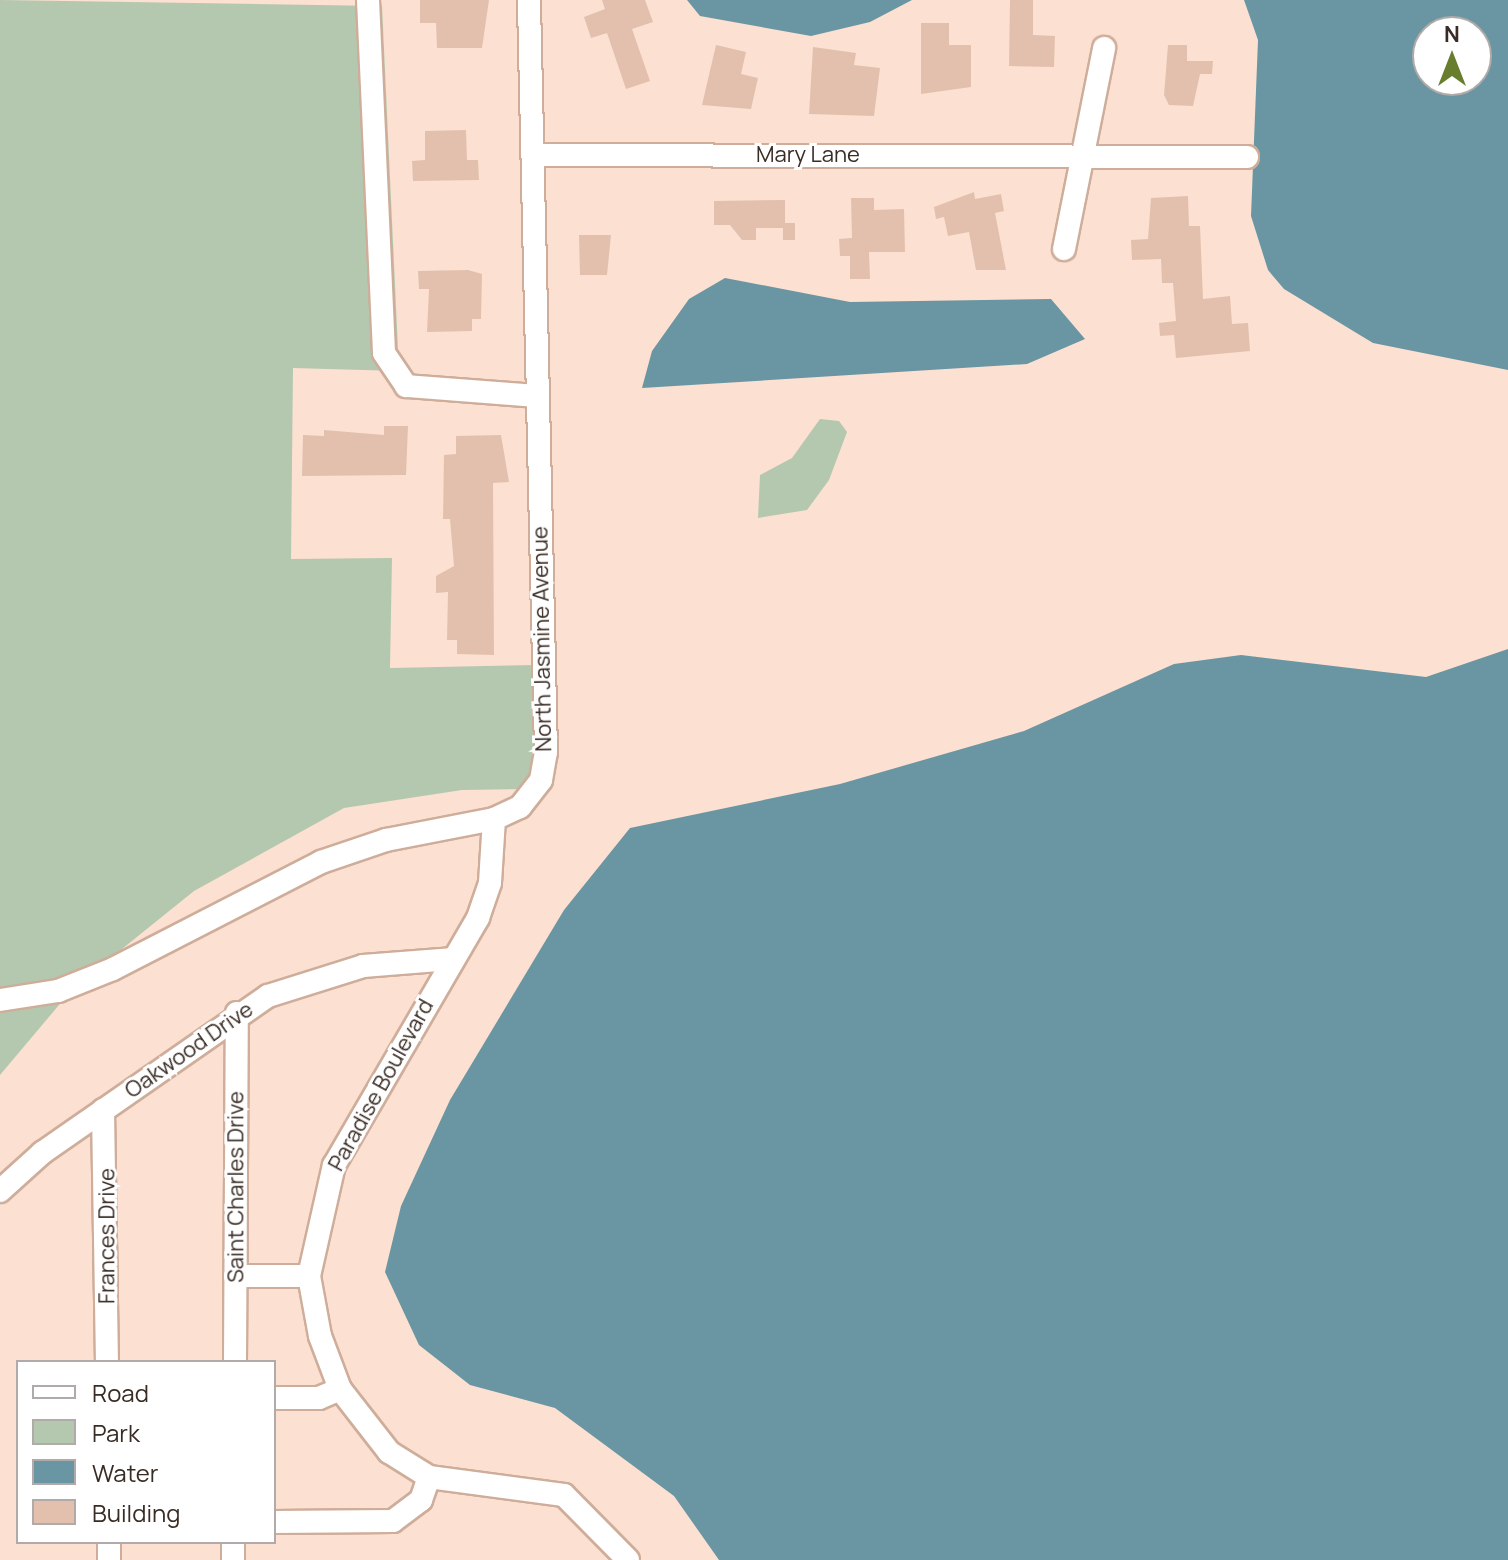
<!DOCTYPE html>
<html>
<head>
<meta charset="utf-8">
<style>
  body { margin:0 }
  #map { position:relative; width:1508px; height:1560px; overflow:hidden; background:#fce0d1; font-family:Manrope,sans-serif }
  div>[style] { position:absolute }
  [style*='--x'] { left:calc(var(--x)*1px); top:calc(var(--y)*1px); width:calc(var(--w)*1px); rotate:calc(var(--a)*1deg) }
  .green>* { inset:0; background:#b3c8ae }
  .water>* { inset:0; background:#6996a2 }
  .building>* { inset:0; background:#e2c0ad }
  .roads { filter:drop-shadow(2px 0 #cead9a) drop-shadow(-2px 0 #cead9a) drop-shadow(0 2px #cead9a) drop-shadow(0 -2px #cead9a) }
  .minor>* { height:22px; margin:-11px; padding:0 11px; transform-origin:11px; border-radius:11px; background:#fff }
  span { translate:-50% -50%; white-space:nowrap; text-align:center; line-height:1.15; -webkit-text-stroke:6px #fff; paint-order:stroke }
  .street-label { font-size:22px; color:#392c25 }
  .legend { position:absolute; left:16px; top:1360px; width:260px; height:184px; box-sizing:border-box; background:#fff; border:2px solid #b0aba8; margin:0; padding:10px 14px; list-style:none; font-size:24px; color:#392c25 }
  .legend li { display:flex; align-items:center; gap:16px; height:40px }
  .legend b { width:40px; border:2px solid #b0aba8 }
  .north { position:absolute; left:1412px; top:16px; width:80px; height:80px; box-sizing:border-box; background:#fff; border:2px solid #b0aba8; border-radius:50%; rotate:0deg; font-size:22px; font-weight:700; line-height:32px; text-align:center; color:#392c25 }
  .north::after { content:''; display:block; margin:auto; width:28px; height:36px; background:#697d2e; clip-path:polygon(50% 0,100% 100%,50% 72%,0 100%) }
</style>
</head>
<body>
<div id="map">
  <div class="green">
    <div style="clip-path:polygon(0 0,382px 6px,399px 371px,293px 368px,291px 559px,392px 558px,390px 668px,536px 665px,537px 756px,523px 789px,462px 790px,344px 808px,194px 891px,107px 961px,56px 982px,0 991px)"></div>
    <div style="clip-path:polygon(820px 419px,839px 421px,847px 432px,829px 480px,807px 510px,758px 518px,760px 475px,792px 458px)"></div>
    <div style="clip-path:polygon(64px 999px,0 1075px,0 1009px)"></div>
  </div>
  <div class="water">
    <div style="clip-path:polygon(687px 0,912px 0,870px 22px,811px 36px,700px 16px)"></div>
    <div style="clip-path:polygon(evenodd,1244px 0,1508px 0,1508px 370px,1373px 343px,1284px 289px,1268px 270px,1251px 216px,1258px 40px,1244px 0,1428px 32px,1476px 32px,1476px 80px,1428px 80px,1428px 32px)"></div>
    <div style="clip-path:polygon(725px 278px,850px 302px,1051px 299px,1085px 339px,1027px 364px,642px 388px,652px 351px,689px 299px)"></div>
    <div style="clip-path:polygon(1508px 649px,1508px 1560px,719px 1560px,674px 1496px,555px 1408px,470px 1385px,419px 1345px,385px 1272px,401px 1206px,450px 1100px,564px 910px,630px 828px,840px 784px,1024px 731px,1174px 664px,1241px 655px,1426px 677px)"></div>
  </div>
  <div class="building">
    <div style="clip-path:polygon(420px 0,489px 0,482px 48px,437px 48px,436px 23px,420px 23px)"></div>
    <div style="clip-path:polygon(602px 0,645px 0,653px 22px,632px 29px,650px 81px,626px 89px,607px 33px,591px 38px,584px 17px,605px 9px)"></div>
    <div style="clip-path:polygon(1010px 0,1033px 0,1033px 35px,1055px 36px,1054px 67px,1009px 66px)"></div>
    <div style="clip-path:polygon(921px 23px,949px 23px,949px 45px,971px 45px,971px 87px,921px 94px)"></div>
    <div style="clip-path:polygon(716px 45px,746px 52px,741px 74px,758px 78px,751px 109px,702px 105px)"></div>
    <div style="clip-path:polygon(1168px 45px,1187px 45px,1187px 61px,1213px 61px,1212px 74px,1200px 74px,1193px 106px,1169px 105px,1164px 95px)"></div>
    <div style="clip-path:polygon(813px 47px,856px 53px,854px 65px,880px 68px,874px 116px,809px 114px)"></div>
    <div style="clip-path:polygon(466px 130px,467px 160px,478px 160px,479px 180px,413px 181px,412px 161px,425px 160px,425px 131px)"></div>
    <div style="clip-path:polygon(974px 192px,975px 199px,1001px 194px,1004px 211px,995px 213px,1006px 270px,976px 270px,969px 232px,948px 236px,944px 217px,936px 219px,934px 207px)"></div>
    <div style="clip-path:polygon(1188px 196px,1189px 226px,1200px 226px,1203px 299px,1230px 296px,1232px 324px,1248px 323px,1250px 351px,1176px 358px,1174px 335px,1160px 336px,1159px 323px,1176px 321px,1173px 283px,1162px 283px,1161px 259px,1132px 260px,1131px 240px,1148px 239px,1151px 198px)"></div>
    <div style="clip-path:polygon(851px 198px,874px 198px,874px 210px,904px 209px,905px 252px,869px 252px,870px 279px,850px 279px,850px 256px,840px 256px,839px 239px,852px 238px)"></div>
    <div style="clip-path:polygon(785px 200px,785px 223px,795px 223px,795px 240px,783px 240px,783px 228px,756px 228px,756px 240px,742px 240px,730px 225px,714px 225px,714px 201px)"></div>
    <div style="clip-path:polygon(579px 235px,611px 235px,607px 275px,580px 275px)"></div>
    <div style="clip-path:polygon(468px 270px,482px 274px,481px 319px,472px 319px,472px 331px,427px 332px,429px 289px,419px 289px,418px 271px)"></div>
    <div style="clip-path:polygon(384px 426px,408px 426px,406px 475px,302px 476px,303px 435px,324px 436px,324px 430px,384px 435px)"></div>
    <div style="clip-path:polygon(501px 435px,509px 482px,493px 483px,494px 655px,457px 654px,457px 640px,447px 640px,448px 592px,436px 593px,436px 576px,454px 566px,450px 519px,443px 519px,444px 455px,456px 454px,456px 436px)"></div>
  </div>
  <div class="roads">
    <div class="minor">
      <div style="--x:368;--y:0;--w:353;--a:87.4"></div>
      <div style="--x:384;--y:353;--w:40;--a:56"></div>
      <div style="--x:406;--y:386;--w:130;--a:4.4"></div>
      <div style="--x:533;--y:155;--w:714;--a:0.16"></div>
      <div style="--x:1064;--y:249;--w:205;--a:-78.7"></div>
      <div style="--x:494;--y:819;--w:64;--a:93.6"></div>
      <div style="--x:490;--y:883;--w:37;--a:109"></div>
      <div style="--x:478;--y:918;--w:286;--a:120.2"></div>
      <div style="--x:334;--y:1165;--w:114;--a:102.7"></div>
      <div style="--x:309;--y:1276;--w:61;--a:79.6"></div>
      <div style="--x:320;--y:1336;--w:57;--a:69.3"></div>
      <div style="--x:340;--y:1389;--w:80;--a:52.1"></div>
      <div style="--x:389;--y:1452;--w:47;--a:32"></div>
      <div style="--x:429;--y:1477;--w:136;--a:7.6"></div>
      <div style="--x:564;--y:1495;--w:91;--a:45.4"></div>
      <div style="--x:0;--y:1000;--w:59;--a:-8.8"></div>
      <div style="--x:58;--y:991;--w:59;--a:-21.8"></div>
      <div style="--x:113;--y:969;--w:234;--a:-27.2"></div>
      <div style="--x:321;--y:862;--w:69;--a:-18.7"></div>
      <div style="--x:386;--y:840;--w:110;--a:-11"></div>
      <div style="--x:494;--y:819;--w:29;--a:-25"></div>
      <div style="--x:520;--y:807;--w:34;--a:-52"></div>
      <div style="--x:541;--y:780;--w:28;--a:-80"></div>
      <div style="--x:546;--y:752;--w:752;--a:-91.3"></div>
      <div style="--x:103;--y:1110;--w:252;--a:89.1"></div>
      <div style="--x:0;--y:1191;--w:57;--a:-42.1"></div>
      <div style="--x:42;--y:1153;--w:275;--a:-34.8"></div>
      <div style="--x:268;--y:996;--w:100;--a:-17.5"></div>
      <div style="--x:363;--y:966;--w:88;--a:-4.5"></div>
      <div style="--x:235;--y:1276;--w:74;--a:0"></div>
      <div style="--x:235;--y:1362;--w:349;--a:-89.7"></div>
      <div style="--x:274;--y:1398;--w:45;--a:0"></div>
      <div style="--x:319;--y:1398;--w:23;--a:-23"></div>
      <div style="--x:274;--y:1522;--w:119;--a:-0.5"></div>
      <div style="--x:393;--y:1521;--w:35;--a:-37"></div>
      <div style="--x:421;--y:1500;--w:24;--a:-71"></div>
      <div style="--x:109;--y:1560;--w:18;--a:-90"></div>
      <div style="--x:233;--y:1560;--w:18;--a:-90"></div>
    </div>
  </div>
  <div class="street-label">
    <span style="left:808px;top:155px">Mary Lane</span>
    <span style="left:542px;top:639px;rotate:-91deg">North Jasmine Avenue</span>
    <span style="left:189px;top:1050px;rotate:-35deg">Oakwood Drive</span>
    <span style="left:381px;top:1085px;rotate:-61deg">Paradise Boulevard</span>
    <span style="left:236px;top:1187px;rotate:-90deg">Saint Charles Drive</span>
    <span style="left:107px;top:1236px;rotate:-90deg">Frances Drive</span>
  </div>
  <ul class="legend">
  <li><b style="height:10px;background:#fff"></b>Road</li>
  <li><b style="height:22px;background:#b3c8ae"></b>Park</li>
  <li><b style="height:22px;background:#6996a2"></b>Water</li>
  <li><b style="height:22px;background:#e2c0ad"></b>Building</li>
  </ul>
  <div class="north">N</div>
</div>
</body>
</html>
